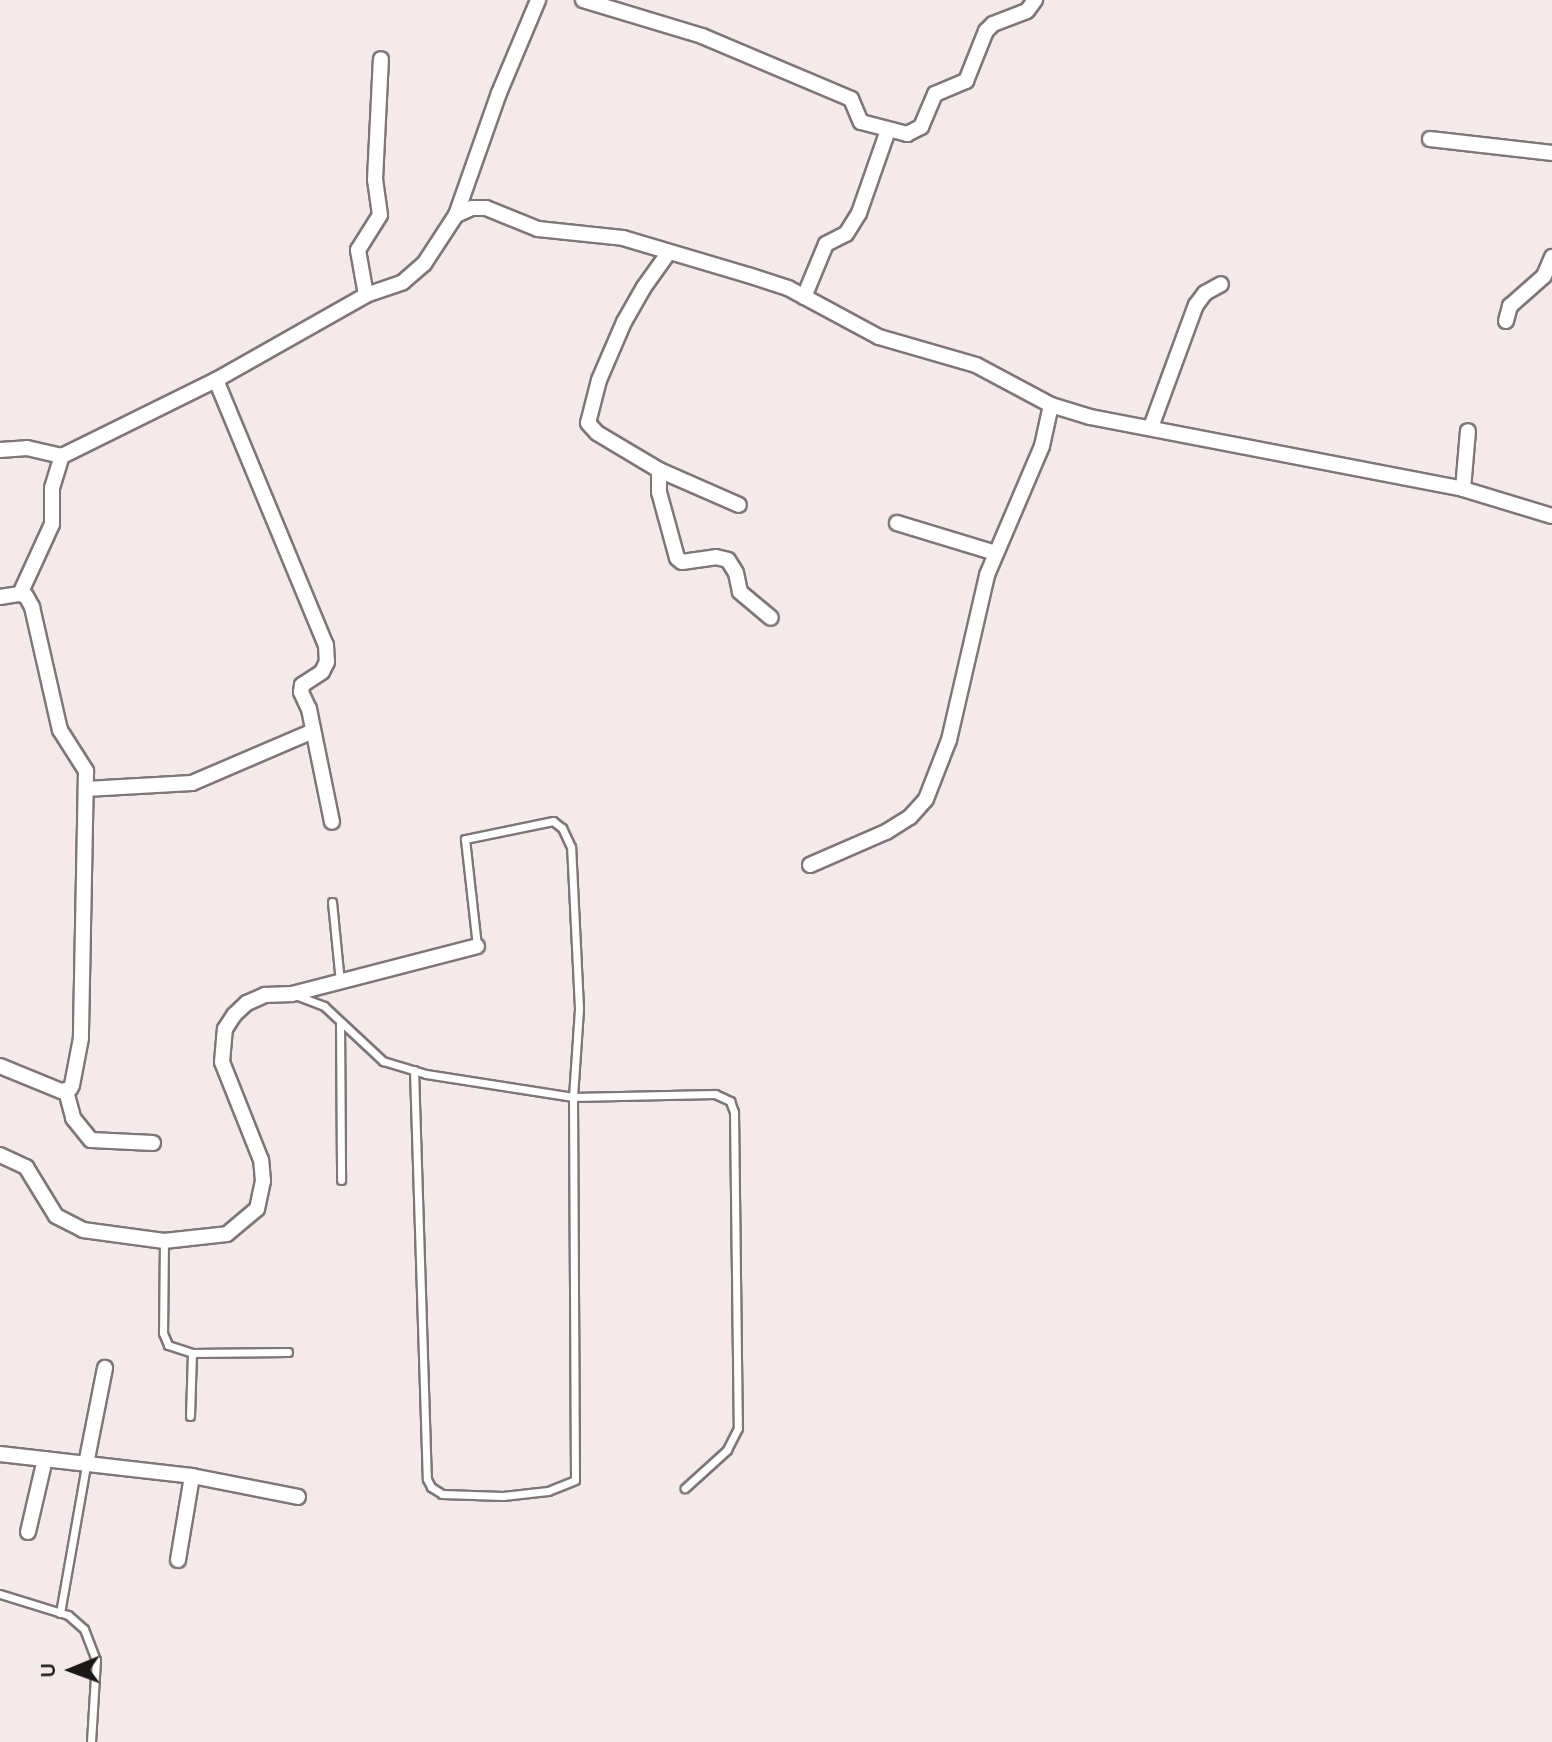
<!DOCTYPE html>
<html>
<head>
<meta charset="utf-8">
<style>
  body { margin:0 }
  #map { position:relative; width:1552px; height:1742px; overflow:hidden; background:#f4eaeb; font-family:Karla,sans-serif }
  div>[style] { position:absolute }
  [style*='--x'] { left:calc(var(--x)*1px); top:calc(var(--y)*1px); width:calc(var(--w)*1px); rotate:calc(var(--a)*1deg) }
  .roads { filter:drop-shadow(2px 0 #7f7677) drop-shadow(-2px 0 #7f7677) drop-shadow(0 2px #7f7677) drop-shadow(0 -2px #7f7677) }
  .service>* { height:7px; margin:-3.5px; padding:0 3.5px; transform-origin:3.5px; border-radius:3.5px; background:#fff }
  .minor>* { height:14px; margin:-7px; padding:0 7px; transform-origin:7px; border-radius:7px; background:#fff }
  span { translate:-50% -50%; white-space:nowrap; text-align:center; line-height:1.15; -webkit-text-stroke:7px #f4eaeb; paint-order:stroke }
  .north { position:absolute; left:32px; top:1630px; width:80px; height:80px; -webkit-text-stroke:6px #f4eaeb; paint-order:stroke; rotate:269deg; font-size:22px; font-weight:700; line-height:32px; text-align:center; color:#1a1717 }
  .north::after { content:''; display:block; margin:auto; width:28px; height:36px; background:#1a1717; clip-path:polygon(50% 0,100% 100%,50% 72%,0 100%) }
</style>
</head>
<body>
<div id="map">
  <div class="roads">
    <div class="service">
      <div style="--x:332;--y:902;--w:80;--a:84.3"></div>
      <div style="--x:298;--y:996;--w:28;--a:21"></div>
      <div style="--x:324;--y:1006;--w:81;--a:43"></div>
      <div style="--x:383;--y:1061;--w:45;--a:16.8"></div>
      <div style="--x:426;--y:1074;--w:149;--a:8.9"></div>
      <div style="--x:573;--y:1097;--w:142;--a:-1.2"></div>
      <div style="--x:715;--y:1094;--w:17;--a:25"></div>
      <div style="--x:730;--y:1101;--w:12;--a:70"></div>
      <div style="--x:734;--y:1112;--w:316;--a:89.3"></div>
      <div style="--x:738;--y:1428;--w:25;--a:117"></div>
      <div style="--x:727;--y:1450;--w:57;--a:137.9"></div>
      <div style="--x:340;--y:1022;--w:158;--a:89.6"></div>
      <div style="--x:414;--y:1070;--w:409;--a:88.2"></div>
      <div style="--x:427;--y:1479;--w:9;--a:63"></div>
      <div style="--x:431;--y:1487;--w:13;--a:32"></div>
      <div style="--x:442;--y:1494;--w:61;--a:1.9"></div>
      <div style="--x:503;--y:1496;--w:45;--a:-6.3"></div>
      <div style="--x:548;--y:1491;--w:29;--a:-22"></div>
      <div style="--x:575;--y:1480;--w:383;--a:-90.3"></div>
      <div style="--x:573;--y:1097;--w:89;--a:-86.1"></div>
      <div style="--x:579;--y:1008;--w:161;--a:-92.8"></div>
      <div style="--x:571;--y:847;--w:21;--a:-115"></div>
      <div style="--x:562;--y:828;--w:11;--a:-142"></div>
      <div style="--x:553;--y:821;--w:90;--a:168.4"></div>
      <div style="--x:465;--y:839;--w:108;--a:83.6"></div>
      <div style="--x:164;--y:1241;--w:92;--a:90.6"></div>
      <div style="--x:163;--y:1333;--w:13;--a:67"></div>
      <div style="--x:168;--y:1345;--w:25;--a:18"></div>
      <div style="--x:192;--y:1353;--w:96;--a:-0.6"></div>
      <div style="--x:190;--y:1416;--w:63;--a:-88.2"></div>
      <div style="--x:0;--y:1594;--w:71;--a:17.2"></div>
      <div style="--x:68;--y:1615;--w:21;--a:41"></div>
      <div style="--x:84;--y:1629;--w:33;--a:69"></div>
      <div style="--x:96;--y:1660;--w:82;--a:93.5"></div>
      <div style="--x:60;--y:1613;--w:150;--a:-80"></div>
    </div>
    <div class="minor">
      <div style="--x:583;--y:0;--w:124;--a:16.8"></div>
      <div style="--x:702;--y:36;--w:162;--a:22.9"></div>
      <div style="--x:851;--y:99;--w:25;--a:67"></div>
      <div style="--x:861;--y:122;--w:48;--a:14.6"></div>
      <div style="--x:907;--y:134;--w:16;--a:-27"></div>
      <div style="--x:921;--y:127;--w:36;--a:-67"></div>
      <div style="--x:935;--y:94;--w:34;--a:-23"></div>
      <div style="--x:966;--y:81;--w:54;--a:-68.2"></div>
      <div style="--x:986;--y:31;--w:10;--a:-45"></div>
      <div style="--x:993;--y:24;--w:36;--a:-21"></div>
      <div style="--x:1027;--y:11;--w:14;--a:-54"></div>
      <div style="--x:1430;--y:139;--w:123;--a:6.5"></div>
      <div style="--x:456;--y:215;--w:17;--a:-24"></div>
      <div style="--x:472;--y:208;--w:14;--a:0"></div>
      <div style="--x:486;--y:208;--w:56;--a:22"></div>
      <div style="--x:538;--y:229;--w:85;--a:6"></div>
      <div style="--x:623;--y:238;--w:130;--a:16.5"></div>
      <div style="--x:748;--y:275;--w:42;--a:18"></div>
      <div style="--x:788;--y:288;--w:103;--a:28.3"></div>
      <div style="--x:879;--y:337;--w:101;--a:16.1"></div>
      <div style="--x:976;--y:365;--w:85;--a:28.1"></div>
      <div style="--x:1051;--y:405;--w:41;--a:17.1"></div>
      <div style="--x:1090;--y:417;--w:380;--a:10.9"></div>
      <div style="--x:1463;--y:489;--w:93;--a:16.9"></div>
      <div style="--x:669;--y:252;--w:43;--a:125.5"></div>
      <div style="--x:644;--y:287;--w:40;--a:119.7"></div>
      <div style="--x:624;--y:322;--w:63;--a:113.3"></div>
      <div style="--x:599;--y:380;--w:44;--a:104.3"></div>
      <div style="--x:588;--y:423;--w:13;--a:48"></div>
      <div style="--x:597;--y:433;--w:72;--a:30.8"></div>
      <div style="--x:659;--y:470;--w:22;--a:90"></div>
      <div style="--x:659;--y:492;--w:68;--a:74.7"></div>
      <div style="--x:677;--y:558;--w:6;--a:39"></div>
      <div style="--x:682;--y:562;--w:34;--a:-8"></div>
      <div style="--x:716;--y:557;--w:12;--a:14"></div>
      <div style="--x:728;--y:560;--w:15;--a:58"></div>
      <div style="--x:736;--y:573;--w:19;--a:78"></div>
      <div style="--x:740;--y:592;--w:40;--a:40"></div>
      <div style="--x:366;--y:295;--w:46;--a:-100.1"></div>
      <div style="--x:358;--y:250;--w:41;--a:-57.8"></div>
      <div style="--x:380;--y:215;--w:35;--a:-98"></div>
      <div style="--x:375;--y:180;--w:121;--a:-87.2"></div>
      <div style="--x:804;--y:297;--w:57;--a:-67.5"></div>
      <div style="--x:826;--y:244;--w:22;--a:-27"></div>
      <div style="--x:846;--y:234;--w:25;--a:-58"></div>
      <div style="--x:859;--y:213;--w:88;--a:-70.7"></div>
      <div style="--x:1506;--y:321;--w:16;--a:-75"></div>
      <div style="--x:1510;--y:306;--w:45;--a:-41.4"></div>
      <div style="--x:1544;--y:276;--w:21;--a:-67"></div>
      <div style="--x:216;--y:380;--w:287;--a:67.5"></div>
      <div style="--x:326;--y:645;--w:17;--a:87"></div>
      <div style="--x:327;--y:662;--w:11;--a:117"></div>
      <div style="--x:322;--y:672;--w:24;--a:147"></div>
      <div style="--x:302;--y:685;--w:7;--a:98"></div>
      <div style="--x:301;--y:692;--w:19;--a:65"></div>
      <div style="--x:309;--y:709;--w:115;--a:78.5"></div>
      <div style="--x:1151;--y:427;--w:130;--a:-69.8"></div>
      <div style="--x:1196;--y:305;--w:15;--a:-53"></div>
      <div style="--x:1205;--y:293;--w:18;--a:-29"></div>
      <div style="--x:0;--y:450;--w:27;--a:-4"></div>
      <div style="--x:27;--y:448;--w:36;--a:13"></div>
      <div style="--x:659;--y:470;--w:87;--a:23.6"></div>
      <div style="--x:1463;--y:489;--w:58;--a:-85.1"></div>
      <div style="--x:897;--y:523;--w:103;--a:16.9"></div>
      <div style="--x:20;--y:594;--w:77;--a:-65.4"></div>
      <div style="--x:52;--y:524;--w:36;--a:-90"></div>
      <div style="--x:52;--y:488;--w:34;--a:-73"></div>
      <div style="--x:62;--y:456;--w:172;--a:-26.3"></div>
      <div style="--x:216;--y:380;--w:172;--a:-29.5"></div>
      <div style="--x:366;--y:295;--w:39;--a:-19"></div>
      <div style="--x:403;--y:282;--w:28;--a:-41"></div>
      <div style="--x:424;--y:264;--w:59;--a:-56.9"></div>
      <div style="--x:456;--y:215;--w:129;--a:-70.6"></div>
      <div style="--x:499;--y:93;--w:101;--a:-67.2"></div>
      <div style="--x:0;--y:597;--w:20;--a:-9"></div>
      <div style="--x:20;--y:594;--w:6;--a:18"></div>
      <div style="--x:26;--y:596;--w:13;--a:61"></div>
      <div style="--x:32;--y:607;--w:126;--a:77.2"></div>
      <div style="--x:60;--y:730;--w:49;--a:57.6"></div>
      <div style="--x:86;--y:771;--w:267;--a:91.1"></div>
      <div style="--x:81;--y:1038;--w:48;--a:100.8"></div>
      <div style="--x:72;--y:1085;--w:4;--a:117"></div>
      <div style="--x:70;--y:1089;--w:9;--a:167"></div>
      <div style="--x:61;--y:1091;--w:66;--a:-157.7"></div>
      <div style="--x:86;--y:789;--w:106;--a:-3.2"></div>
      <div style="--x:192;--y:783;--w:129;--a:-23.2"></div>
      <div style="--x:810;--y:865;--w:83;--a:-23.5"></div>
      <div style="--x:886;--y:832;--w:28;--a:-32"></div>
      <div style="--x:910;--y:817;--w:24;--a:-48"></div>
      <div style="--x:926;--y:799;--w:63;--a:-68.7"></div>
      <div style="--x:949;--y:740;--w:169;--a:-77"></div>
      <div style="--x:987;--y:575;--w:140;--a:-66.9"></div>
      <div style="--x:1042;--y:446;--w:42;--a:-77.6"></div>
      <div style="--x:66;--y:1091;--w:28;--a:75"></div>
      <div style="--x:73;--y:1118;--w:28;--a:51"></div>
      <div style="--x:91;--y:1140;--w:62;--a:2.8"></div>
      <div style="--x:0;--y:1155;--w:29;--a:25"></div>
      <div style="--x:26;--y:1167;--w:57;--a:58.5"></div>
      <div style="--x:56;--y:1216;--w:30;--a:27"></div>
      <div style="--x:83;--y:1230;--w:82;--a:7.7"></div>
      <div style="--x:164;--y:1241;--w:63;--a:-6.3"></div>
      <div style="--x:227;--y:1234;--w:39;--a:-40"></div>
      <div style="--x:257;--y:1209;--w:29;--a:-78"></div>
      <div style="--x:263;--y:1181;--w:21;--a:-95"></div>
      <div style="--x:261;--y:1160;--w:105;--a:-111.7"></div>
      <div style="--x:222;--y:1062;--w:33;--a:-85"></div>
      <div style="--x:225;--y:1029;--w:17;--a:-57"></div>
      <div style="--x:234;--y:1015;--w:18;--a:-43"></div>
      <div style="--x:247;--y:1003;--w:20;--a:-24"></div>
      <div style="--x:265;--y:995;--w:27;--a:-2"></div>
      <div style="--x:292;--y:994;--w:191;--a:-14.5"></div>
      <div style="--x:0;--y:1454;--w:193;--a:6.5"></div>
      <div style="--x:192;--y:1476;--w:108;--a:11.2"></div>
      <div style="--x:86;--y:1464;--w:98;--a:-78.8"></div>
      <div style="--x:28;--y:1532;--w:75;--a:-76.9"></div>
      <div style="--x:178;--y:1560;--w:85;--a:-80.5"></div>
    </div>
  </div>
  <div class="north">U</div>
</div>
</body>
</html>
